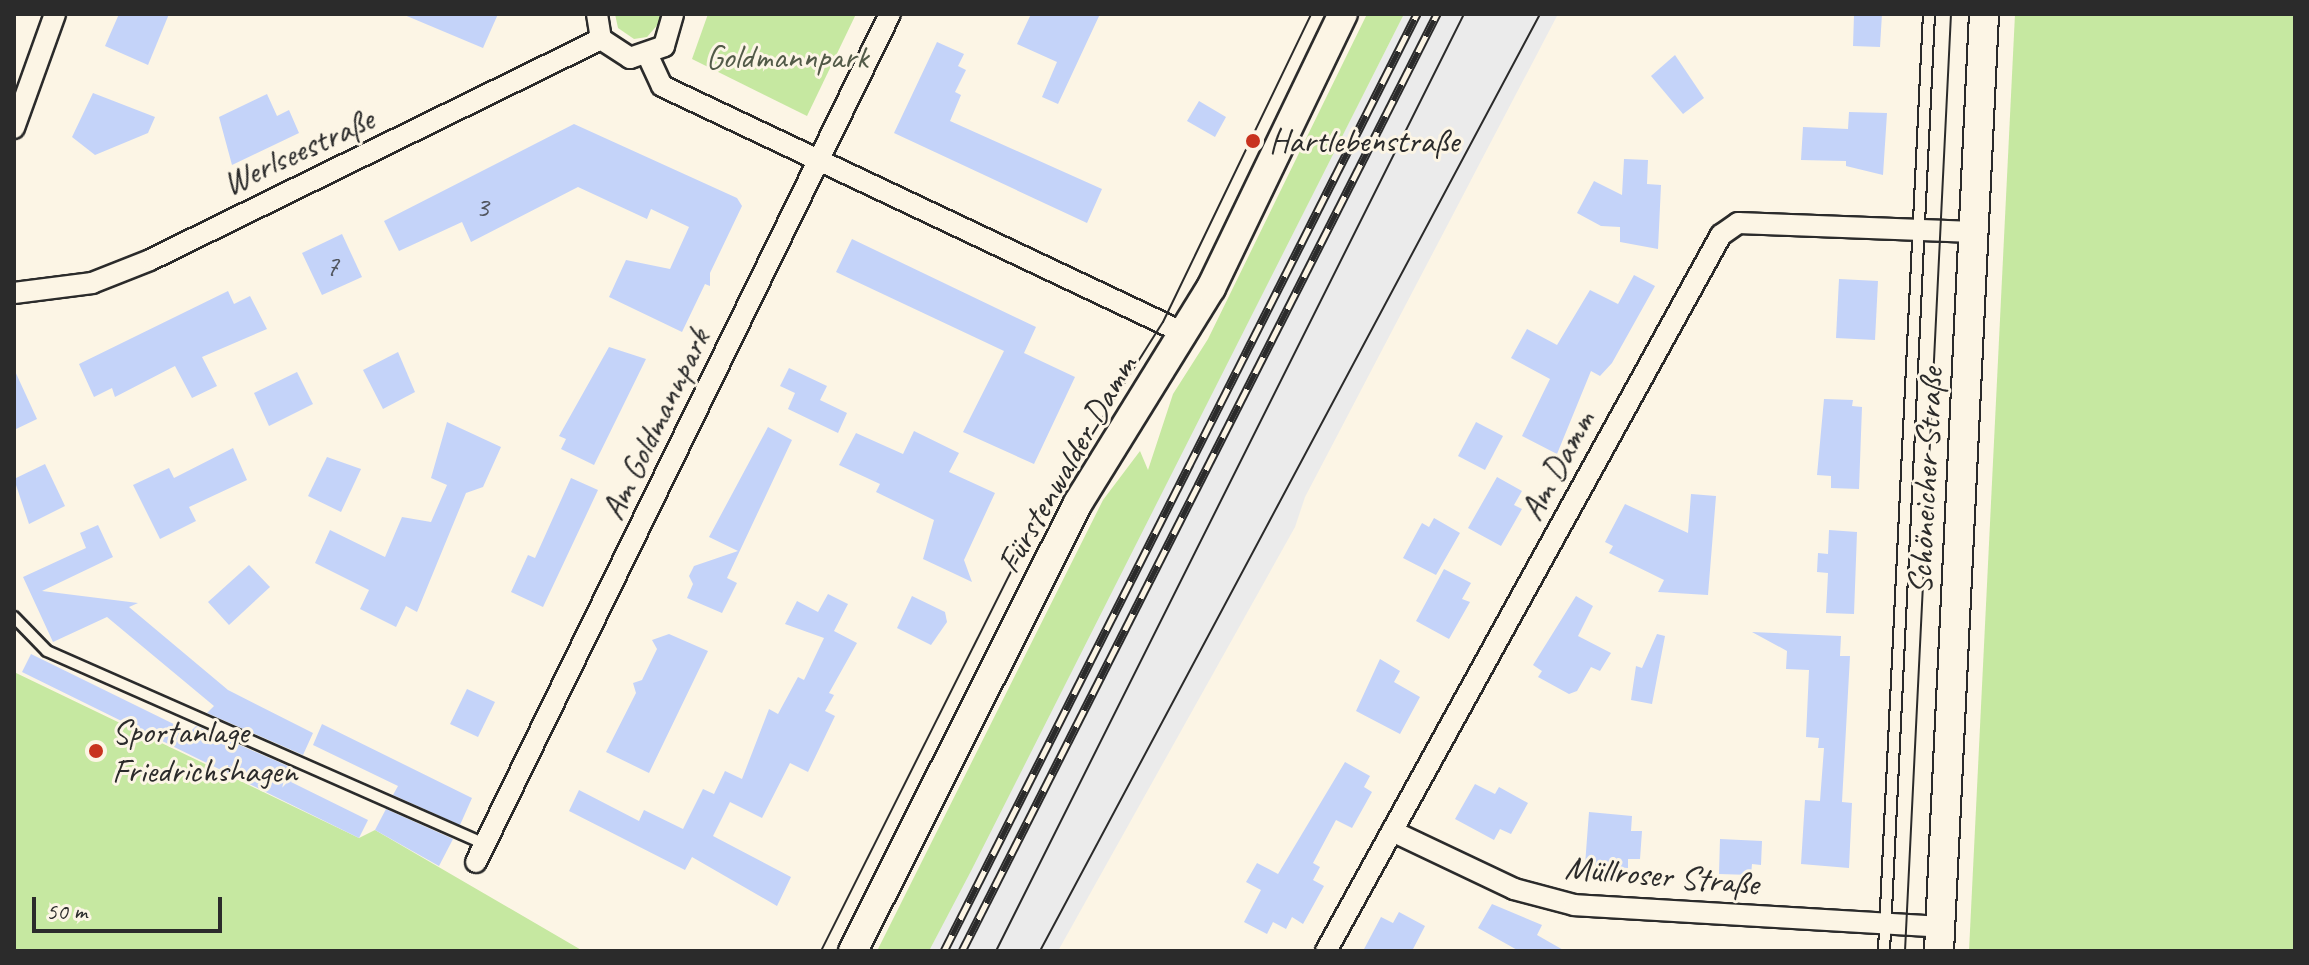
<!DOCTYPE html>
<html>
<head>
<meta charset="utf-8">
<style>
  body { margin:0 }
  #map { position:relative; width:2309px; height:965px; overflow:hidden; background:#fcf5e5; font-family:Caveat,sans-serif }
  div>[style] { position:absolute }
  [style*='--x'] { left:calc(var(--x)*1px); top:calc(var(--y)*1px); width:calc(var(--w)*1px); rotate:calc(var(--a)*1deg) }
  .built>* { inset:0; background:#ebebeb }
  .green>* { inset:0; background:#c6e8a1 }
  .building>* { inset:0; background:#c4d3f9 }
  .roads { filter:drop-shadow(2px 0 #2b2b2b) drop-shadow(-2px 0 #2b2b2b) drop-shadow(0 2px #2b2b2b) drop-shadow(0 -2px #2b2b2b) }
  .service>* { height:10px; margin:-5px; padding:0 5px; transform-origin:5px; border-radius:5px; background:#fcf5e5 }
  .minor>* { height:20px; margin:-10px; padding:0 10px; transform-origin:10px; border-radius:10px; background:#fcf5e5 }
  .secondary>* { height:28px; margin:-14px; padding:0 14px; transform-origin:14px; border-radius:14px; background:#fcf5e5 }
  .tram>* { height:2px; margin:-1px; padding:0 1px; transform-origin:1px; border-radius:1px; background:#2b2b2b }
  .rail>* { height:9px; margin-top:-4.5px; transform-origin:0; background:repeating-linear-gradient(90deg,#fcf5e5 0 18px,#2b2b2b 0 36px); box-sizing:border-box; border-block:2px solid #2b2b2b }
  .dots>* { width:22px; height:22px; translate:-50% -50%; box-sizing:border-box; border:4px solid #fcf5e5; border-radius:50% }
  span { translate:-50% -50%; white-space:nowrap; text-align:center; line-height:1.15; -webkit-text-stroke:6px #fcf5e5; paint-order:stroke }
  .number-label { font-size:30px; color:#51555e }
  .number-label span { -webkit-text-stroke-width:0 }
  .park-label { font-size:34px; color:#525a48 }
  .poi-label { font-size:34px; color:#2b2b2b }
  .left { translate:0 -50%; text-align:left }
  .street-label { font-size:34px; color:#2b2b2b }
  .frame { position:absolute; inset:0; border:16px solid #2b2b2b; pointer-events:none }
  .scale { position:absolute; left:32px; top:897px; width:190px; height:36px; box-sizing:border-box; border:4px solid #2b2b2b; border-top:0; padding-left:10px; font-size:24px; line-height:28px; white-space:nowrap; color:#2b2b2b; -webkit-text-stroke:6px #fcf5e5; paint-order:stroke }
</style>
</head>
<body>
<div id="map">
  <div class="built">
    <div style="clip-path:polygon(1404px 14px,1558px 14px,1305px 497px,1295px 527px,1058px 951px,929px 951px)"></div>
  </div>
  <div class="green">
    <div style="clip-path:polygon(615px 14px,660px 14px,660px 22px,647px 37px,634px 39px,618px 28px)"></div>
    <div style="clip-path:polygon(708px 14px,856px 14px,807px 116px,692px 59px)"></div>
    <div style="clip-path:polygon(1367px 14px,1404px 14px,971px 871px,929px 951px,877px 951px,1103px 500px,1140px 451px,1148px 470px,1173px 394px,1208px 339px)"></div>
    <div style="clip-path:polygon(2015px 14px,2295px 14px,2295px 951px,1969px 951px)"></div>
    <div style="clip-path:polygon(14px 672px,359px 838px,375px 830px,583px 951px,14px 951px)"></div>
  </div>
  <div class="building">
    <div style="clip-path:polygon(119px 14px,169px 14px,148px 65px,105px 46px)"></div>
    <div style="clip-path:polygon(402px 14px,498px 14px,483px 48px)"></div>
    <div style="clip-path:polygon(1031px 14px,1100px 14px,1058px 104px,1042px 97px,1057px 62px,1017px 44px)"></div>
    <div style="clip-path:polygon(1854px 14px,1882px 14px,1880px 47px,1853px 46px)"></div>
    <div style="clip-path:polygon(937px 42px,964px 54px,958px 66px,966px 70px,955px 92px,961px 95px,950px 121px,1102px 189px,1087px 223px,894px 133px)"></div>
    <div style="clip-path:polygon(1675px 55px,1704px 98px,1683px 114px,1651px 76px)"></div>
    <div style="clip-path:polygon(93px 93px,155px 117px,148px 133px,95px 155px,72px 137px)"></div>
    <div style="clip-path:polygon(267px 94px,277px 116px,289px 110px,299px 133px,232px 165px,219px 117px)"></div>
    <div style="clip-path:polygon(1199px 101px,1226px 117px,1215px 137px,1187px 121px)"></div>
    <div style="clip-path:polygon(1849px 112px,1887px 113px,1883px 175px,1846px 166px,1846px 161px,1801px 160px,1803px 127px,1848px 129px)"></div>
    <div style="clip-path:polygon(574px 124px,737px 198px,742px 206px,710px 273px,710px 286px,705px 284px,682px 332px,609px 297px,626px 260px,670px 269px,689px 227px,651px 209px,647px 219px,578px 187px,471px 242px,462px 222px,399px 251px,384px 221px)"></div>
    <div style="clip-path:polygon(1624px 159px,1648px 160px,1647px 184px,1661px 185px,1658px 249px,1620px 242px,1620px 227px,1601px 226px,1577px 213px,1594px 181px,1622px 195px)"></div>
    <div style="clip-path:polygon(342px 234px,362px 277px,322px 295px,302px 253px)"></div>
    <div style="clip-path:polygon(852px 239px,1036px 327px,1024px 353px,1075px 377px,1034px 464px,963px 432px,1004px 351px,836px 272px)"></div>
    <div style="clip-path:polygon(1634px 275px,1655px 286px,1612px 363px,1600px 376px,1591px 371px,1557px 454px,1522px 436px,1550px 379px,1511px 358px,1527px 329px,1557px 345px,1590px 290px,1618px 304px)"></div>
    <div style="clip-path:polygon(1839px 279px,1878px 281px,1875px 340px,1836px 338px)"></div>
    <div style="clip-path:polygon(228px 291px,234px 304px,250px 296px,267px 329px,202px 357px,217px 386px,192px 398px,175px 366px,115px 397px,112px 388px,94px 397px,79px 364px)"></div>
    <div style="clip-path:polygon(609px 347px,646px 359px,594px 465px,561px 449px,566px 439px,559px 436px)"></div>
    <div style="clip-path:polygon(398px 352px,415px 392px,383px 409px,363px 370px)"></div>
    <div style="clip-path:polygon(789px 368px,827px 386px,820px 400px,847px 413px,838px 433px,788px 409px,795px 393px,780px 386px)"></div>
    <div style="clip-path:polygon(14px 369px,37px 419px,14px 430px)"></div>
    <div style="clip-path:polygon(297px 372px,313px 404px,269px 426px,254px 393px)"></div>
    <div style="clip-path:polygon(1824px 399px,1853px 400px,1852px 406px,1862px 407px,1859px 489px,1831px 488px,1831px 476px,1817px 475px)"></div>
    <div style="clip-path:polygon(447px 422px,501px 447px,483px 487px,466px 493px,417px 612px,406px 606px,396px 627px,360px 609px,369px 590px,315px 563px,330px 530px,385px 557px,402px 517px,431px 522px,447px 485px,431px 478px)"></div>
    <div style="clip-path:polygon(1476px 422px,1503px 436px,1485px 470px,1458px 456px)"></div>
    <div style="clip-path:polygon(768px 427px,792px 440px,727px 578px,737px 583px,722px 613px,687px 598px,693px 584px,689px 576px,694px 566px,738px 551px,709px 537px)"></div>
    <div style="clip-path:polygon(914px 431px,959px 453px,949px 472px,995px 493px,964px 560px,972px 582px,923px 559px,934px 520px,876px 492px,880px 484px,839px 465px,856px 433px,903px 454px)"></div>
    <div style="clip-path:polygon(233px 448px,247px 480px,189px 507px,196px 521px,160px 539px,133px 485px,169px 468px,174px 478px)"></div>
    <div style="clip-path:polygon(327px 457px,361px 469px,341px 512px,308px 496px)"></div>
    <div style="clip-path:polygon(45px 464px,65px 506px,29px 524px,14px 479px)"></div>
    <div style="clip-path:polygon(1497px 477px,1522px 491px,1514px 505px,1522px 509px,1501px 546px,1468px 528px)"></div>
    <div style="clip-path:polygon(571px 478px,598px 490px,543px 607px,511px 592px,528px 555px,535px 558px)"></div>
    <div style="clip-path:polygon(1691px 494px,1716px 496px,1708px 595px,1658px 592px,1664px 580px,1609px 553px,1613px 546px,1605px 542px,1625px 504px,1688px 533px)"></div>
    <div style="clip-path:polygon(1434px 518px,1460px 533px,1436px 575px,1403px 558px,1422px 523px,1429px 527px)"></div>
    <div style="clip-path:polygon(98px 525px,113px 557px,42px 591px,138px 603px,129px 607px,228px 690px,313px 733px,303px 755px,207px 713px,214px 706px,107px 617px,53px 642px,23px 577px,86px 548px,80px 533px)"></div>
    <div style="clip-path:polygon(1829px 530px,1857px 532px,1854px 614px,1826px 613px,1828px 573px,1817px 572px,1818px 553px,1828px 554px)"></div>
    <div style="clip-path:polygon(249px 565px,270px 587px,229px 625px,208px 602px)"></div>
    <div style="clip-path:polygon(1444px 569px,1471px 583px,1462px 599px,1470px 602px,1449px 639px,1416px 621px)"></div>
    <div style="clip-path:polygon(828px 594px,848px 604px,834px 631px,857px 643px,829px 693px,834px 695px,825px 711px,835px 716px,808px 772px,790px 763px,762px 818px,730px 802px,713px 836px,791px 877px,777px 906px,692px 857px,685px 870px,569px 811px,579px 790px,639px 821px,644px 810px,683px 829px,703px 789px,714px 794px,725px 771px,742px 779px,769px 709px,778px 714px,798px 677px,804px 680px,824px 638px,785px 624px,797px 601px,818px 612px)"></div>
    <div style="clip-path:polygon(912px 596px,945px 612px,947px 622px,931px 645px,897px 628px)"></div>
    <div style="clip-path:polygon(1576px 596px,1593px 606px,1578px 636px,1611px 653px,1600px 671px,1591px 667px,1577px 691px,1569px 694px,1538px 677px,1542px 671px,1533px 665px)"></div>
    <div style="clip-path:polygon(1752px 632px,1841px 636px,1840px 656px,1850px 656px,1842px 802px,1852px 803px,1849px 868px,1801px 864px,1805px 800px,1820px 801px,1824px 748px,1818px 748px,1819px 738px,1806px 737px,1809px 670px,1786px 669px,1787px 651px)"></div>
    <div style="clip-path:polygon(669px 634px,708px 651px,649px 773px,606px 752px,636px 693px,633px 683px,642px 680px,657px 649px,652px 640px)"></div>
    <div style="clip-path:polygon(1657px 634px,1665px 636px,1652px 704px,1631px 700px,1636px 666px,1642px 668px)"></div>
    <div style="clip-path:polygon(31px 654px,190px 732px,196px 726px,297px 770px,291px 782px,368px 820px,359px 838px,22px 672px)"></div>
    <div style="clip-path:polygon(1380px 659px,1400px 671px,1394px 682px,1420px 697px,1400px 734px,1356px 711px)"></div>
    <div style="clip-path:polygon(467px 689px,495px 702px,478px 737px,450px 724px)"></div>
    <div style="clip-path:polygon(322px 724px,472px 798px,460px 825px,393px 795px,398px 786px,313px 745px)"></div>
    <div style="clip-path:polygon(1345px 762px,1370px 776px,1364px 787px,1372px 792px,1352px 828px,1336px 820px,1313px 863px,1320px 867px,1313px 880px,1324px 886px,1303px 924px,1292px 917px,1286px 929px,1273px 922px,1267px 934px,1244px 922px,1261px 890px,1246px 882px,1257px 863px,1278px 874px)"></div>
    <div style="clip-path:polygon(1475px 784px,1495px 794px,1499px 787px,1528px 803px,1511px 834px,1500px 829px,1494px 840px,1455px 819px)"></div>
    <div style="clip-path:polygon(386px 809px,453px 839px,439px 866px,375px 830px)"></div>
    <div style="clip-path:polygon(1589px 812px,1632px 816px,1631px 831px,1642px 831px,1640px 859px,1628px 859px,1628px 868px,1585px 865px)"></div>
    <div style="clip-path:polygon(1720px 839px,1762px 841px,1761px 865px,1752px 864px,1751px 875px,1719px 874px)"></div>
    <div style="clip-path:polygon(1492px 904px,1542px 925px,1537px 935px,1565px 951px,1519px 951px,1478px 928px)"></div>
    <div style="clip-path:polygon(1399px 912px,1425px 926px,1412px 951px,1363px 951px,1381px 917px,1393px 923px)"></div>
  </div>
  <div class="roads">
    <div class="service">
      <div style="--x:14;--y:617;--w:47;--a:45.9"></div>
      <div style="--x:47;--y:651;--w:478;--a:23.8"></div>
      <div style="--x:1884;--y:951;--w:938;--a:-87.25"></div>
    </div>
    <div class="minor">
      <div style="--x:597;--y:14;--w:25;--a:81"></div>
      <div style="--x:601;--y:39;--w:35;--a:33"></div>
      <div style="--x:630;--y:58;--w:36;--a:-19"></div>
      <div style="--x:664;--y:46;--w:33;--a:-74"></div>
      <div style="--x:648;--y:56;--w:33;--a:65"></div>
      <div style="--x:662;--y:86;--w:580;--a:25.33"></div>
      <div style="--x:14;--y:128;--w:121;--a:-70.2"></div>
      <div style="--x:14;--y:293;--w:79;--a:-7.3"></div>
      <div style="--x:92;--y:283;--w:62;--a:-21.6"></div>
      <div style="--x:150;--y:260;--w:502;--a:-26.11"></div>
      <div style="--x:1392;--y:831;--w:135;--a:25.4"></div>
      <div style="--x:1514;--y:889;--w:62;--a:14.9"></div>
      <div style="--x:1574;--y:905;--w:367;--a:3.4"></div>
      <div style="--x:476;--y:862;--w:944;--a:-63.98"></div>
      <div style="--x:1326;--y:951;--w:818;--a:-61.12"></div>
      <div style="--x:1721;--y:235;--w:21;--a:-35"></div>
      <div style="--x:1738;--y:223;--w:236;--a:2.2"></div>
    </div>
    <div class="secondary">
      <div style="--x:853;--y:951;--w:501;--a:-63.33"></div>
      <div style="--x:1078;--y:503;--w:253;--a:-58.3"></div>
      <div style="--x:1211;--y:288;--w:304;--a:-64.3"></div>
      <div style="--x:1939;--y:951;--w:938;--a:-87.25"></div>
    </div>
  </div>
  <div class="tram">
    <div style="--x:821;--y:951;--w:467;--a:-63.4"></div>
    <div style="--x:1030;--y:533;--w:249;--a:-57.8"></div>
    <div style="--x:1163;--y:322;--w:342;--a:-64.3"></div>
    <div style="--x:996;--y:951;--w:1047;--a:-63.46"></div>
    <div style="--x:1040;--y:951;--w:1062;--a:-61.91"></div>
    <div style="--x:1905;--y:951;--w:938;--a:-87.19"></div>
  </div>
  <div class="rail">
    <div style="--x:944;--y:951;--w:1050;--a:-63.22"></div>
    <div style="--x:962;--y:951;--w:1051;--a:-63.12"></div>
  </div>
  <div class="dots">
    <div style="left:1253px;top:141px;background:#c8321e"></div>
    <div style="left:96px;top:751px;background:#c8321e"></div>
  </div>
  <div class="number-label">
    <span style="left:482px;top:206px">3</span>
    <span style="left:332px;top:265px">7</span>
  </div>
  <div class="park-label">
    <span style="left:787px;top:57px">Goldmannpark</span>
  </div>
  <div class="poi-label">
    <span class="left" style="left:1269px;top:141px">Hartlebenstraße</span>
    <span class="left" style="left:112px;top:751px">Sportanlage<br>Friedrichshagen</span>
  </div>
  <div class="street-label">
    <span style="left:298px;top:151px;rotate:-25deg">Werlseestraße</span>
    <span style="left:655px;top:424px;rotate:-64deg">Am Goldmannpark</span>
    <span style="left:1066px;top:464px;rotate:-60deg">Fürstenwalder Damm</span>
    <span style="left:1557px;top:465px;rotate:-61deg">Am Damm</span>
    <span style="left:1925px;top:481px;rotate:-87deg">Schöneicher Straße</span>
    <span style="left:1662px;top:875px;rotate:5deg">Müllroser Straße</span>
  </div>
  <div class="frame"></div>
  <div class="scale">50 m</div>
</div>
</body>
</html>
